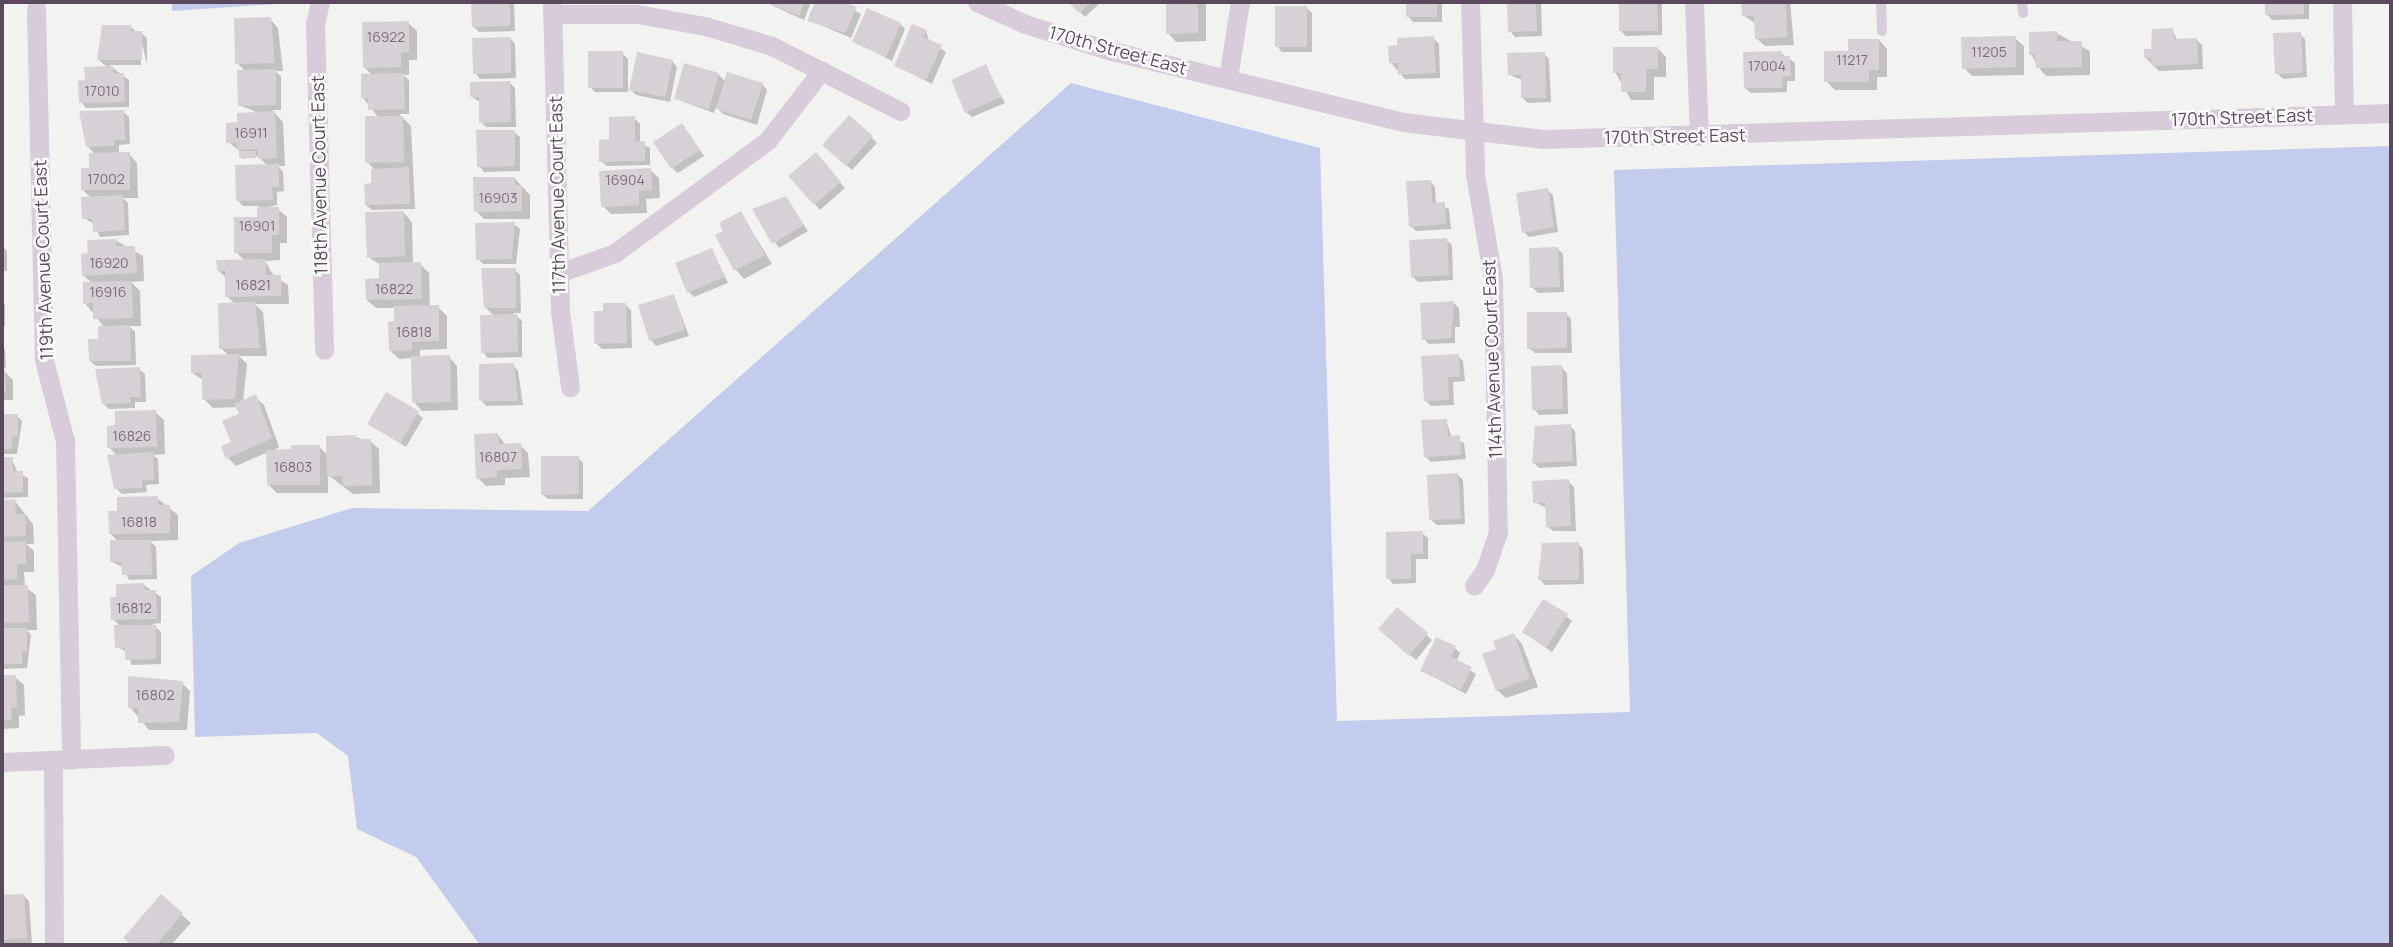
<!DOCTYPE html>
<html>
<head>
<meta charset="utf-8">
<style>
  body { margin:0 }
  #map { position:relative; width:2393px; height:947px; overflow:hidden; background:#f2f3f1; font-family:Manrope,sans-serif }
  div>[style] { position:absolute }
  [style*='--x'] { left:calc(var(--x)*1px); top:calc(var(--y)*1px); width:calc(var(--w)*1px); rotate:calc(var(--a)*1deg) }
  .green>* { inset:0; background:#c3cced }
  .shadow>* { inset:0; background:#0003 }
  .building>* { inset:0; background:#d7d1d7 }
  .service>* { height:10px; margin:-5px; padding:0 5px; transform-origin:5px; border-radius:5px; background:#d8ccda }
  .minor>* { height:19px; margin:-9.5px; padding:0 9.5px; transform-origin:9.5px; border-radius:9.5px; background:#d8ccda }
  span { translate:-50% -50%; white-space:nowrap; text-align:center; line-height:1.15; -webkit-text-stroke:5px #fff; paint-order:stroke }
  .number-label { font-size:14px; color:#7a6c7c }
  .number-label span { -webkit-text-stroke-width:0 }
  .street-label { font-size:18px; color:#5b4a5d }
  .frame { position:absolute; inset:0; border:4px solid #5b4a5d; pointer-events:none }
</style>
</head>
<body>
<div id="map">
  <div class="green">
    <div style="clip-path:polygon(172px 2px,304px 2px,172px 11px)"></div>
    <div style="clip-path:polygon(1071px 83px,1320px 148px,1337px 721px,1630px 712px,1614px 170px,2391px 146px,2390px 945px,480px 945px,416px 857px,357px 829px,348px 756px,317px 733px,195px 737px,191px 576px,239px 543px,352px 508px,588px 511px)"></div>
  </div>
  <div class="shadow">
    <div style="clip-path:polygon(473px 2px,514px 2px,515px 31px,479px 32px,473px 26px)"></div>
    <div style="clip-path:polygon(811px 2px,804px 20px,767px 3px,767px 2px)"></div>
    <div style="clip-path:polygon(817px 2px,840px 2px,861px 14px,851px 38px,809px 20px)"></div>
    <div style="clip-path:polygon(1070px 2px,1101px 2px,1085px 17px)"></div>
    <div style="clip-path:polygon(1168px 2px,1206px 2px,1206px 41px,1176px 42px,1168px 33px)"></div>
    <div style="clip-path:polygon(1408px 2px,1442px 2px,1442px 22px,1413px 22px,1408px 16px)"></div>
    <div style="clip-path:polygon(1509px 2px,1541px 2px,1542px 36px,1515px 37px,1510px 31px)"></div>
    <div style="clip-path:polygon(1620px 2px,1662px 2px,1662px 35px,1626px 36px,1621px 31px)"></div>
    <div style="clip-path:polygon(1743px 2px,1790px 2px,1794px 45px,1765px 46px,1756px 38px,1756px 24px,1743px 15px)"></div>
    <div style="clip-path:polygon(1903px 2px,1930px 2px,1930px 3px,1905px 4px)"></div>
    <div style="clip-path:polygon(2267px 2px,2309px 2px,2309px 19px,2272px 20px,2267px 14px)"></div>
    <div style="clip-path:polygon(1307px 8px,1312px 13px,1312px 52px,1282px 52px,1277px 46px)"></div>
    <div style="clip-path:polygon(270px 19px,278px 28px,283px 71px,275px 71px,281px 76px,281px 110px,272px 110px,283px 122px,285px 166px,278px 166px,283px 172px,284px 191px,277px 192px,277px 205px,260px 209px,278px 209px,287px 217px,287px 243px,280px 243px,280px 260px,265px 261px,274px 276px,288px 285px,289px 304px,255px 304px,263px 312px,267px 356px,239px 356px,247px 364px,243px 402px,255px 397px,264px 405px,279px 447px,273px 451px,319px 447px,328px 455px,355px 437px,370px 441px,379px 449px,380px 493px,353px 494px,328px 475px,328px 493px,277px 493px,268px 484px,268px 452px,236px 466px,228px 458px,241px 414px,238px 407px,213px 408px,204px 399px,204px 381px,193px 373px,229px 356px,221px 348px,235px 304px,227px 296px,227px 279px,218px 270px,245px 261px,236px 252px,259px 218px,259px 206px,243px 206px,238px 201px,268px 166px,258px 156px,243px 159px,240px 151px,228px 142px,238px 124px,261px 114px,239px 105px,245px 71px,237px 63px)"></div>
    <div style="clip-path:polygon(408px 23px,417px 31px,417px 60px,409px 60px,409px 75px,403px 75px,409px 80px,409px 114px,399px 114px,411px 126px,415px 209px,372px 210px,366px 205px,375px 170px,367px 162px,379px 118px,363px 98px,373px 76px,364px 67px)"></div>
    <div style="clip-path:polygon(900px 24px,905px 29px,892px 61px,854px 41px)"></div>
    <div style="clip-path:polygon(130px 26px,137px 33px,141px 33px,147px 38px,147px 64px,140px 36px,141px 65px,109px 65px,129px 80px,129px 107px,86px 108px,81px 102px,87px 82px,108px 68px,99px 60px)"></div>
    <div style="clip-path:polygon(2172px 30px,2178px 41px,2196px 39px,2202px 45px,2203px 69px,2159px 71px,2146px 58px)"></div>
    <div style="clip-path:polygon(926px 31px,929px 41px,946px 52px,932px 84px,896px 66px)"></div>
    <div style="clip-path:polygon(2056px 33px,2090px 51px,2090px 75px,2046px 76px,2038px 67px,2031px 54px)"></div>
    <div style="clip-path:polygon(2300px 34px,2305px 39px,2307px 77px,2283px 79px,2277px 73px)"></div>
    <div style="clip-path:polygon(510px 38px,515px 44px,516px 78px,480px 79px,475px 73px)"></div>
    <div style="clip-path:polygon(1433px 38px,1439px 44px,1440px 78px,1405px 79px,1391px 63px,1399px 47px)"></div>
    <div style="clip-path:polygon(2015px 38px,2024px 46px,2024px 75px,1972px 76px,1964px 68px)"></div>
    <div style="clip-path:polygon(1879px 40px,1887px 49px,1887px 77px,1877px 77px,1877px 90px,1835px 90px,1826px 81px,1849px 53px)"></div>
    <div style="clip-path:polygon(1657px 48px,1666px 57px,1666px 77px,1654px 77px,1654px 100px,1631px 100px,1615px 72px)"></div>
    <div style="clip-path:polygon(622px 53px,628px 59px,628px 92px,595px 92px,590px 87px)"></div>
    <div style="clip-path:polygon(1781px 53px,1795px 63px,1795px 81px,1787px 81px,1787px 92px,1751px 93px,1745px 88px)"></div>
    <div style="clip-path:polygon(1544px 54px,1549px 59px,1551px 102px,1528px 103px,1523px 98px,1522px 80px,1510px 75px)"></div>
    <div style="clip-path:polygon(672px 61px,677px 67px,670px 102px,636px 95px,631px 90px)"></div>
    <div style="clip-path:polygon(985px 66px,1005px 103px,972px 117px,966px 112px)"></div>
    <div style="clip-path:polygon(718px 74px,726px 82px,762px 84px,767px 90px,757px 125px,723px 114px,716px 107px,714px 113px,676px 99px)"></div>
    <div style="clip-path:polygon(510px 83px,515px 88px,516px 127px,486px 127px,481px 122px,480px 102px,472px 97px)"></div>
    <div style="clip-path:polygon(123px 112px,129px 117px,130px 144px,119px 145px,119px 154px,129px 154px,137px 163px,138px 198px,123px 198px,128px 203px,129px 235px,100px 237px,94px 224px,84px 218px,92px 199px,83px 190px,96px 155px,87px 146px)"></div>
    <div style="clip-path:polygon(634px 118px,640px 124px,640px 143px,650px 148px,650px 165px,607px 166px,601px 161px,611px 141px)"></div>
    <div style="clip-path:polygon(2px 119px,4px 121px,4px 142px,2px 142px)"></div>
    <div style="clip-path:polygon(682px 125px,704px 156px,678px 173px,672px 168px)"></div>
    <div style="clip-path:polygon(514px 132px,520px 137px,520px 171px,484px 172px,479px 166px)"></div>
    <div style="clip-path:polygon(871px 137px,877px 143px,852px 170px,830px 151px)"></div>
    <div style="clip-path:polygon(821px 160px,845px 188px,820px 210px,791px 176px)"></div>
    <div style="clip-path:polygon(650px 170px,659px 178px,660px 198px,646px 199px,647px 213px,611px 214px,603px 206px)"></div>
    <div style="clip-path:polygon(514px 178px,530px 195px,530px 219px,484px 219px,476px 211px)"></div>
    <div style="clip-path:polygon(1430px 181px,1435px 187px,1436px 204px,1449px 209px,1451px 229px,1416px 231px,1411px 226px)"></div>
    <div style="clip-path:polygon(1547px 190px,1553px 195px,1558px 232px,1529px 237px,1524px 232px)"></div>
    <div style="clip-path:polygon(786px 198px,808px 231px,779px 248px,754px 210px)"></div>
    <div style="clip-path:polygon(404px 213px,412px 222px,413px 264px,420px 264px,429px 273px,430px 307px,438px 307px,447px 316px,447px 349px,420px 350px,420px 358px,449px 357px,457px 366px,458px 410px,422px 411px,414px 402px,413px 358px,399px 359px,390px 350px,396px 308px,376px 308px,367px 300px,381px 280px,381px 265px,368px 257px)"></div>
    <div style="clip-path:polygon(741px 213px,772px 264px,744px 279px,736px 270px,726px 232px)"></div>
    <div style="clip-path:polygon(514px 224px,520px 229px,516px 264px,483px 264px,478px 259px)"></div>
    <div style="clip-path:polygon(115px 240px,143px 256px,144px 281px,131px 282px,140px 291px,141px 326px,129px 326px,135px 332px,136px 365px,96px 366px,90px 361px,104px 327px,85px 303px,92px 283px,84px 276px)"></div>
    <div style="clip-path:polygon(1446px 240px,1452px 245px,1453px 280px,1418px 282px,1413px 277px)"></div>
    <div style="clip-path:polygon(2px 246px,7px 251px,7px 271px,2px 271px)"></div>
    <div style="clip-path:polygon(1558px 249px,1563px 254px,1564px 292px,1538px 293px,1532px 287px)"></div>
    <div style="clip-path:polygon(712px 250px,728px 283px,694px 297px,689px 292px)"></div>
    <div style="clip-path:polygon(515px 270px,520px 275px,521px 313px,513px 313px,522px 321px,522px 357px,488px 358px,483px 352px,495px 317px,486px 308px)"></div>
    <div style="clip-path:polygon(674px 296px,689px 336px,656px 346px,651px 340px)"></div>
    <div style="clip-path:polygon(2px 302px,5px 305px,5px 326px,2px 326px)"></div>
    <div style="clip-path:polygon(1454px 303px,1459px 308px,1460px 327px,1455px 327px,1455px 343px,1429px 344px,1424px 339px)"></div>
    <div style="clip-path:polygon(625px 304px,631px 310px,632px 348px,602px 349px,596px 343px)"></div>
    <div style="clip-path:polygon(1566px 314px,1571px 319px,1572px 353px,1535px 353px,1529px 348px)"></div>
    <div style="clip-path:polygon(2px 346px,5px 350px,6px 368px,2px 369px)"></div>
    <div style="clip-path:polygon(1458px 356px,1463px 361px,1465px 381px,1453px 382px,1454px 405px,1431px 406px,1426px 401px)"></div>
    <div style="clip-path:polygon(513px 365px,518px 371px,523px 405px,486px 406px,481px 400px)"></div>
    <div style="clip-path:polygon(1561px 367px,1567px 373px,1568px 414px,1539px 415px,1534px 409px)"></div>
    <div style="clip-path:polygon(2px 369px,13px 380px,13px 400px,2px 400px)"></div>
    <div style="clip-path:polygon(139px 369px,145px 374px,146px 402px,135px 402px,135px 408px,109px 409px,103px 403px)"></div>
    <div style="clip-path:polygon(155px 412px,164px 420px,165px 454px,153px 455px,158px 459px,159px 484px,146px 485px,147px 492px,122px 494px,116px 488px,117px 456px,109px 447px)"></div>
    <div style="clip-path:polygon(417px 413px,423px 418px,406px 447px,369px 423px)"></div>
    <div style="clip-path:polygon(2px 416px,17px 416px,22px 421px,17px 454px,2px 454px)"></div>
    <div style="clip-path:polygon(1446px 420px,1452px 438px,1464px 443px,1466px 459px,1431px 462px,1425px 456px)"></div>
    <div style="clip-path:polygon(1570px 426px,1575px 431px,1577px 466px,1539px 468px,1534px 463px)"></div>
    <div style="clip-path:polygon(498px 435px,506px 445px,520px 445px,528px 453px,530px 477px,505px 478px,505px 485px,486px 486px,478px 478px)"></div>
    <div style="clip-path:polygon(578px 458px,583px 463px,583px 499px,548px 499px,542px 494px)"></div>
    <div style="clip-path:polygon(2px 459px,12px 459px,18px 473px,28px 478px,28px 497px,2px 498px)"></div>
    <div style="clip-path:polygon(1458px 475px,1463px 480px,1465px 524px,1437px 525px,1431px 520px)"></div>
    <div style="clip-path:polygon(1568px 481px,1574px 487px,1576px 531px,1553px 531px,1547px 526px,1547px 508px,1534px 502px)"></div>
    <div style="clip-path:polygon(157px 498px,178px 515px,178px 540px,150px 541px,156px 547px,157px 579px,129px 580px,123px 567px,112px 562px,119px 542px,110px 533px,119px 513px)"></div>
    <div style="clip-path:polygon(2px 501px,15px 501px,33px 524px,34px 544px,26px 544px,34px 551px,34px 572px,24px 572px,25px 587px,36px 595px,37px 630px,27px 630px,31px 635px,27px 668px,2px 669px)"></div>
    <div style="clip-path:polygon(1422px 533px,1428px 538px,1428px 559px,1416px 559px,1416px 583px,1393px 584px,1388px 578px)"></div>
    <div style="clip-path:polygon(1578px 544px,1583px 549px,1584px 584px,1545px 585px,1540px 579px)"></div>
    <div style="clip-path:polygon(144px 585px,161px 597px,161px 623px,152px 624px,161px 632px,161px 664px,132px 665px,127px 652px,117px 647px,121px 627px,113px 619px,118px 598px)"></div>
    <div style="clip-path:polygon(1397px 609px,1432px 640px,1416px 660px,1385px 634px)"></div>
    <div style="clip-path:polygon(1566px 616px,1572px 621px,1552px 652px,1524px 632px)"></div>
    <div style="clip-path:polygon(1514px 635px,1522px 644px,1538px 687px,1506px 698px,1497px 690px,1498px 651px)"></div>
    <div style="clip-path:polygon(1455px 648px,1460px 653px,1456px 662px,1476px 674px,1466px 694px,1422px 671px)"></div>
    <div style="clip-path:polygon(2px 677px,15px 677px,24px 685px,25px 715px,19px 716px,19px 728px,2px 729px)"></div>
    <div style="clip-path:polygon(130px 678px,182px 683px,190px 691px,187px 730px,149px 730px,130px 707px)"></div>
    <div style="clip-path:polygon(24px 896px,29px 901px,32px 943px,2px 945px,2px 897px)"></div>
    <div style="clip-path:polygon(161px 897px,191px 923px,171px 945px,133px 945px,126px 938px)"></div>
  </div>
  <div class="building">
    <div style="clip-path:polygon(471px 2px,510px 2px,510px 26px,472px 27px)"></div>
    <div style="clip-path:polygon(765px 2px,804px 2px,799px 16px)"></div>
    <div style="clip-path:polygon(815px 2px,844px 2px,857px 7px,845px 33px,807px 21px)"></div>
    <div style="clip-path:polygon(1068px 2px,1091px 2px,1079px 13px)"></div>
    <div style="clip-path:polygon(1166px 2px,1198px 2px,1198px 33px,1166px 34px)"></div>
    <div style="clip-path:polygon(1406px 2px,1437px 2px,1437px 17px,1406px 17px)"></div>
    <div style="clip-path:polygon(1507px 2px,1536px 2px,1537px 31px,1508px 32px)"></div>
    <div style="clip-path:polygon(1619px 2px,1657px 2px,1658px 31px,1619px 31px)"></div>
    <div style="clip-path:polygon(1741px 2px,1786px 2px,1787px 37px,1755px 39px,1754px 16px,1742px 16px)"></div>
    <div style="clip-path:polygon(2265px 2px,2304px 2px,2304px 14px,2265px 15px)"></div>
    <div style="clip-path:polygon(1275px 6px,1307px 6px,1307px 47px,1275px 47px)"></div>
    <div style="clip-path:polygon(867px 8px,901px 23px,886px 57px,852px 42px)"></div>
    <div style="clip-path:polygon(271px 17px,275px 63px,235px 64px,234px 18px)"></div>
    <div style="clip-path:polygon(409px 21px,409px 52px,401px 53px,401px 67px,363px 68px,362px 22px)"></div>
    <div style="clip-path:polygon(912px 24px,927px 30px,923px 37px,942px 45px,926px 80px,894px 66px)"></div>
    <div style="clip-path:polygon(102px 25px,131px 25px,131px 31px,142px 31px,142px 60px,97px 60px)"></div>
    <div style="clip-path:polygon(2173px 28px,2174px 39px,2197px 38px,2198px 64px,2152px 66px,2151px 58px,2144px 58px,2144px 49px,2151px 49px,2152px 29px)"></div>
    <div style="clip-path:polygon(2057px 31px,2057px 41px,2082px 41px,2082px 67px,2036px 68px,2035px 55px,2029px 55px,2029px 32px)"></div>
    <div style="clip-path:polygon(2301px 32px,2303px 73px,2275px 74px,2273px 33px)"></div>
    <div style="clip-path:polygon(1434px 36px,1436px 73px,1398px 75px,1398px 63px,1389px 63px,1388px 46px,1397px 45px,1397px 38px)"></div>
    <div style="clip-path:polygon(2016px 36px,2016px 67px,1962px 69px,1961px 37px)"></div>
    <div style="clip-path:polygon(511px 37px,511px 73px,473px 74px,472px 38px)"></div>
    <div style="clip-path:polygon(1848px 39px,1879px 39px,1879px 70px,1869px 70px,1869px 82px,1824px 82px,1824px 51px,1848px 51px)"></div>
    <div style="clip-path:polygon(1613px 47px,1658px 47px,1658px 69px,1646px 69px,1646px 92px,1621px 92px,1621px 73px,1613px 73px)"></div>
    <div style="clip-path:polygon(588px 51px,623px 51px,623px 88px,588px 88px)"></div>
    <div style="clip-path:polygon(1782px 51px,1782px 56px,1790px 56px,1791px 76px,1782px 77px,1783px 88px,1744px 88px,1743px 52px)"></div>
    <div style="clip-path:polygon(637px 52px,673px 60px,665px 97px,629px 90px)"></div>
    <div style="clip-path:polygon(1545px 52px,1546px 98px,1521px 98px,1521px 75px,1508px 75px,1507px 53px)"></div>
    <div style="clip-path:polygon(684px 63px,719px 73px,709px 109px,674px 99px)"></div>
    <div style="clip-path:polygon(986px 64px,1001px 97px,965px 113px,951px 80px)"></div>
    <div style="clip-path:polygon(113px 66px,113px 73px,124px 73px,125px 102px,79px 103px,78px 81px,85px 80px,84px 67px)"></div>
    <div style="clip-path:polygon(276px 69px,276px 105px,238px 106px,237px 70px)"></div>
    <div style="clip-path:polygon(727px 72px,763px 83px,751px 120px,716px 109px)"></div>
    <div style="clip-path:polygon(404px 73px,405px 109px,368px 110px,368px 98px,361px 98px,361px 74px)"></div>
    <div style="clip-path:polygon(510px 81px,511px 122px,479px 123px,479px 97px,470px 97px,470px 82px)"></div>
    <div style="clip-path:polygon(124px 110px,125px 140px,114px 140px,114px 146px,86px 147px,79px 111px)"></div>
    <div style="clip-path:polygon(275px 111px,277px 158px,258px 159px,258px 149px,237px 150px,237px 143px,226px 143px,226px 123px,237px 122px,237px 113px)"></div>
    <div style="clip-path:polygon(849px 115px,873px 136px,846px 166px,822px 145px)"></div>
    <div style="clip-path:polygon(365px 116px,403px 116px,404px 162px,365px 163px)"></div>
    <div style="clip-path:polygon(635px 116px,635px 141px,645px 141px,645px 161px,599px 162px,599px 140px,609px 139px,609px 117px)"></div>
    <div style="clip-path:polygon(682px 123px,700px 150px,671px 169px,653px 142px)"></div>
    <div style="clip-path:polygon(476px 130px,515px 130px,515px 166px,477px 167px)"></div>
    <div style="clip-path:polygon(239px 151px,256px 151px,256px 158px,239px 158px)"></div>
    <div style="clip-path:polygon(130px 152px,130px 190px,81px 190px,81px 168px,89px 168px,89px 153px)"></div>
    <div style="clip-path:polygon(816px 152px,841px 182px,814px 205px,788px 176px)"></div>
    <div style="clip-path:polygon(279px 164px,279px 187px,272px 187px,273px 200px,236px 201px,235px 165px)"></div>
    <div style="clip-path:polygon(409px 167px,410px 204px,365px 205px,364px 184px,371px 183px,371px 169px)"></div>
    <div style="clip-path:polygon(651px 168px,652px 190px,639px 191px,639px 205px,601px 207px,599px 171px)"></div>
    <div style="clip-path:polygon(473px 177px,515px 177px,515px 185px,522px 185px,522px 211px,474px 212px)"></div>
    <div style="clip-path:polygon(1431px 180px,1432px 203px,1445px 202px,1446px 224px,1409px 227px,1406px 181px)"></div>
    <div style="clip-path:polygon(1548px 188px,1554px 227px,1522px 233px,1516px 193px)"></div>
    <div style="clip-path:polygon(123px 195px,125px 230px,93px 232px,92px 219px,82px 219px,81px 197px)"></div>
    <div style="clip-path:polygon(786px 196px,804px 225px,772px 244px,752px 209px)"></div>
    <div style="clip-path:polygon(257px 207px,279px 207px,279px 235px,272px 235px,272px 253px,234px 253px,234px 217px,257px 217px)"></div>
    <div style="clip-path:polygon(404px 211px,405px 256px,367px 258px,365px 212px)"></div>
    <div style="clip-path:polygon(741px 211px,765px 255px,734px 271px,715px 235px,723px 231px,719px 223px)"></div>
    <div style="clip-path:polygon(515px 222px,512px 259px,476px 260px,475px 223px)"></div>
    <div style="clip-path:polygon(1447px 238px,1449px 275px,1411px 277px,1409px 240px)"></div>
    <div style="clip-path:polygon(116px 239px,116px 246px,135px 246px,137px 273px,82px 276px,81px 254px,88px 253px,87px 240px)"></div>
    <div style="clip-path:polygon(1558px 247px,1560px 287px,1530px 288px,1529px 248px)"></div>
    <div style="clip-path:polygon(712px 248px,724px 277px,687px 293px,675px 263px)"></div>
    <div style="clip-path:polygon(266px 259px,266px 275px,281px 275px,281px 296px,225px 297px,225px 271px,217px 271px,216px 260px)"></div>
    <div style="clip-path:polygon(421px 262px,422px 299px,366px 300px,365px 279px,379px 278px,379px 263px)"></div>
    <div style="clip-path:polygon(481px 268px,516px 268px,516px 308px,484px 308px)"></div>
    <div style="clip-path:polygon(132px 281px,133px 318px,93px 319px,93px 303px,83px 304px,83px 282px)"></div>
    <div style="clip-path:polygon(674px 294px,685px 330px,649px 341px,638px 305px)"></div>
    <div style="clip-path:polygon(1454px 301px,1451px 338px,1422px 340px,1420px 303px)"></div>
    <div style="clip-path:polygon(255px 302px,260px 348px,219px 349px,218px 303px)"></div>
    <div style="clip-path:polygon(603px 303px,626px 303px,627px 343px,594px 344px,594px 311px,603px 311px)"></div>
    <div style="clip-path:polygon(439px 305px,439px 341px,412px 342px,412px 350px,389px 351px,388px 322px,394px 321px,394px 306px)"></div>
    <div style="clip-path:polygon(1527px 312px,1567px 312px,1567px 348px,1527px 349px)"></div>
    <div style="clip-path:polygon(517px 314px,518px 352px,481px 353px,480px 315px)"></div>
    <div style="clip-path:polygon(130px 325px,131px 361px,89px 361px,88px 339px,98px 339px,98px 326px)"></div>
    <div style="clip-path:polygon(239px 354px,235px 399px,202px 400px,202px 373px,191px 373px,191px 355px)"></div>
    <div style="clip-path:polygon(1459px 354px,1460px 377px,1448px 377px,1449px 400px,1424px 401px,1421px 356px)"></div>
    <div style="clip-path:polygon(450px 355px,451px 402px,412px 403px,411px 356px)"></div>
    <div style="clip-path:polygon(514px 363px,518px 401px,479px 401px,479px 364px)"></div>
    <div style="clip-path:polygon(1562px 365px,1563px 409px,1532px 410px,1531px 366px)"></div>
    <div style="clip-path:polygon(140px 367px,141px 397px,130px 397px,131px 403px,102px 404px,95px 369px)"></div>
    <div style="clip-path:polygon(2px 370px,5px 370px,6px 392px,2px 392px)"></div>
    <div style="clip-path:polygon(386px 392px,419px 411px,400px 443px,367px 424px)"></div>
    <div style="clip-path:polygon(256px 394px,272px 438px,226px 459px,221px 446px,231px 442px,222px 421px,239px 414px,234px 404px)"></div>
    <div style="clip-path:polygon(156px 410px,157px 447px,107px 448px,107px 426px,115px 425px,115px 411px)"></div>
    <div style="clip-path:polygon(2px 414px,18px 414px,18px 436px,12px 437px,12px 449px,2px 449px)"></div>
    <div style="clip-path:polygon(1447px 419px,1448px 436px,1460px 435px,1461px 455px,1424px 457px,1421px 420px)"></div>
    <div style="clip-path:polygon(1571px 424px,1573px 461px,1532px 463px,1535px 426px)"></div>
    <div style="clip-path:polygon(498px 433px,499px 444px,521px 443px,522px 469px,497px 470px,497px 477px,476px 479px,474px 434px)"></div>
    <div style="clip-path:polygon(356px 435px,356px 439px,371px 439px,372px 485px,343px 486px,342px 476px,327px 477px,326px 436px)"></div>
    <div style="clip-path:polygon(291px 445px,320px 445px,320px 485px,267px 485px,266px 450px,291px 449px)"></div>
    <div style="clip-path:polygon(153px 452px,154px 480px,142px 480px,142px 488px,114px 489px,107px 455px)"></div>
    <div style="clip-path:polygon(541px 456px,579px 456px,579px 494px,541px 495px)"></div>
    <div style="clip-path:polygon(2px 457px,13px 457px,13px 471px,23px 471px,23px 492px,2px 493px)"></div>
    <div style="clip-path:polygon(1458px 473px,1461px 519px,1429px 520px,1427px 475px)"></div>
    <div style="clip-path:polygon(1569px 479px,1571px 526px,1546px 527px,1545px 503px,1533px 503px,1532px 481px)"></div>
    <div style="clip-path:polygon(158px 496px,158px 505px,170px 505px,170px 533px,109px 534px,108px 511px,117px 511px,117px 497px)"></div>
    <div style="clip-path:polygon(15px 499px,16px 514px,25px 514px,26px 536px,2px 537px,2px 500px)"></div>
    <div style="clip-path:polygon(1423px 531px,1423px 554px,1411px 554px,1411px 579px,1386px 579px,1386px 532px)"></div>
    <div style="clip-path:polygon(110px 540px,151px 540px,152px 575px,122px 575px,121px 562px,110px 562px)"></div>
    <div style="clip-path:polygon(26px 541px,26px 564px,17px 564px,17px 579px,2px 580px,2px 542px)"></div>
    <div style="clip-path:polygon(1579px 542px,1579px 580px,1538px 580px,1542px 543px)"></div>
    <div style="clip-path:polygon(144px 583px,145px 590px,156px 590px,157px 619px,111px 620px,110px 597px,116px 597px,116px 584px)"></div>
    <div style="clip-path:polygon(2px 585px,28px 585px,29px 622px,2px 623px)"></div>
    <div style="clip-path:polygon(1543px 599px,1568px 614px,1546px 648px,1522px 632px)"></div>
    <div style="clip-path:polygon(1397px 607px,1428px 633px,1409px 656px,1378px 629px)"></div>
    <div style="clip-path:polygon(114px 625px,156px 625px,156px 659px,125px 660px,125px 648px,115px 648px)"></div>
    <div style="clip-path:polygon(2px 628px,27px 628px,27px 651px,22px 651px,22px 664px,2px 664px)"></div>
    <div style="clip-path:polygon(1514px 633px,1530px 678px,1496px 691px,1482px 654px,1496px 649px,1493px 641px)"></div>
    <div style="clip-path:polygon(1436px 637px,1456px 646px,1451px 657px,1472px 667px,1461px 690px,1420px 671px)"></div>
    <div style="clip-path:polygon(2px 675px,16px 675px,17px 707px,11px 708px,12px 720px,2px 721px)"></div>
    <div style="clip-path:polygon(128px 676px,183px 681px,179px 722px,138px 723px,138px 708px,128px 708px)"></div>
    <div style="clip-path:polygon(24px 894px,27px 938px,2px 940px,2px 895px)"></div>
    <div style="clip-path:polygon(161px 894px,183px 913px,156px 945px,132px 945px,123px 938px)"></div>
  </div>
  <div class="service">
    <div style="--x:1881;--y:2;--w:29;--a:88"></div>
    <div style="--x:2022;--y:2;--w:11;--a:85"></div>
  </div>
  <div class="minor">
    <div style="--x:320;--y:2;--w:23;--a:103"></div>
    <div style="--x:315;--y:24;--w:326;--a:88.4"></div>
    <div style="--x:552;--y:2;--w:309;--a:88.5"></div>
    <div style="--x:560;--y:311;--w:77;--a:82.5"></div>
    <div style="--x:977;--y:2;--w:53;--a:24.6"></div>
    <div style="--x:1025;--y:24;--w:87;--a:17.4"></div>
    <div style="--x:1108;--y:50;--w:304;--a:13.7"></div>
    <div style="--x:1403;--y:122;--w:142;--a:6.9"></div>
    <div style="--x:1544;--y:139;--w:847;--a:-1.76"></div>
    <div style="--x:1470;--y:2;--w:172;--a:88.3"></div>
    <div style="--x:1475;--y:174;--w:107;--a:80.3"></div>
    <div style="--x:1493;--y:279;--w:253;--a:88.9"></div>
    <div style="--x:1498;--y:532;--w:40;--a:108.9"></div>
    <div style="--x:1485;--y:570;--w:19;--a:125"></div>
    <div style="--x:1694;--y:2;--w:134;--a:87.9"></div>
    <div style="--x:2342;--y:2;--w:112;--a:89"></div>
    <div style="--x:36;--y:9;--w:351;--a:88.7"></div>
    <div style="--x:44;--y:360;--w:84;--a:75.5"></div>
    <div style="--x:65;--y:441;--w:319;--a:88.9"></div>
    <div style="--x:553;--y:14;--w:84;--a:0"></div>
    <div style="--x:637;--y:14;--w:69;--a:10"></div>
    <div style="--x:705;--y:26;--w:70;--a:16.6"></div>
    <div style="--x:772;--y:46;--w:144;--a:26.9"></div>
    <div style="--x:1228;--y:78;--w:77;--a:-81"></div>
    <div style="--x:559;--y:273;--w:59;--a:-19.7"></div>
    <div style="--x:615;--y:253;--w:190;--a:-36.4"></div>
    <div style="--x:768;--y:140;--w:88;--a:-52.4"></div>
    <div style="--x:53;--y:761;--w:184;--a:89.7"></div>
    <div style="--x:2;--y:762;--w:163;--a:-2.5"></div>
  </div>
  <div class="number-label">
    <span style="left:386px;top:37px">16922</span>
    <span style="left:1989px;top:52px">11205</span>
    <span style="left:1852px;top:60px">11217</span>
    <span style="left:1767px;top:66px">17004</span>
    <span style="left:102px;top:91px">17010</span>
    <span style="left:251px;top:133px">16911</span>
    <span style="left:106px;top:179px">17002</span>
    <span style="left:625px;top:180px">16904</span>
    <span style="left:498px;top:198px">16903</span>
    <span style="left:257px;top:226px">16901</span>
    <span style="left:109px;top:263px">16920</span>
    <span style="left:253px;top:285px">16821</span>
    <span style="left:394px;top:289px">16822</span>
    <span style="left:108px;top:292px">16916</span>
    <span style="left:414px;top:332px">16818</span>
    <span style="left:132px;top:436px">16826</span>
    <span style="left:498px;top:457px">16807</span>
    <span style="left:293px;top:467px">16803</span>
    <span style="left:139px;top:522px">16818</span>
    <span style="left:134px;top:608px">16812</span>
    <span style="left:155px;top:695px">16802</span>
  </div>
  <div class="street-label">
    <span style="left:1118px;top:50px;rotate:15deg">170th Street East</span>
    <span style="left:2242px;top:117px;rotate:-2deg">170th Street East</span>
    <span style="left:1675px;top:136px;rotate:-1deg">170th Street East</span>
    <span style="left:319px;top:175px;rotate:-91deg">118th Avenue Court East</span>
    <span style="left:557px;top:195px;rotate:-91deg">117th Avenue Court East</span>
    <span style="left:43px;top:260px;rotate:-92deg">119th Avenue Court East</span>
    <span style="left:1492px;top:359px;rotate:-92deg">114th Avenue Court East</span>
  </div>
  <div class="frame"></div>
</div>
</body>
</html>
